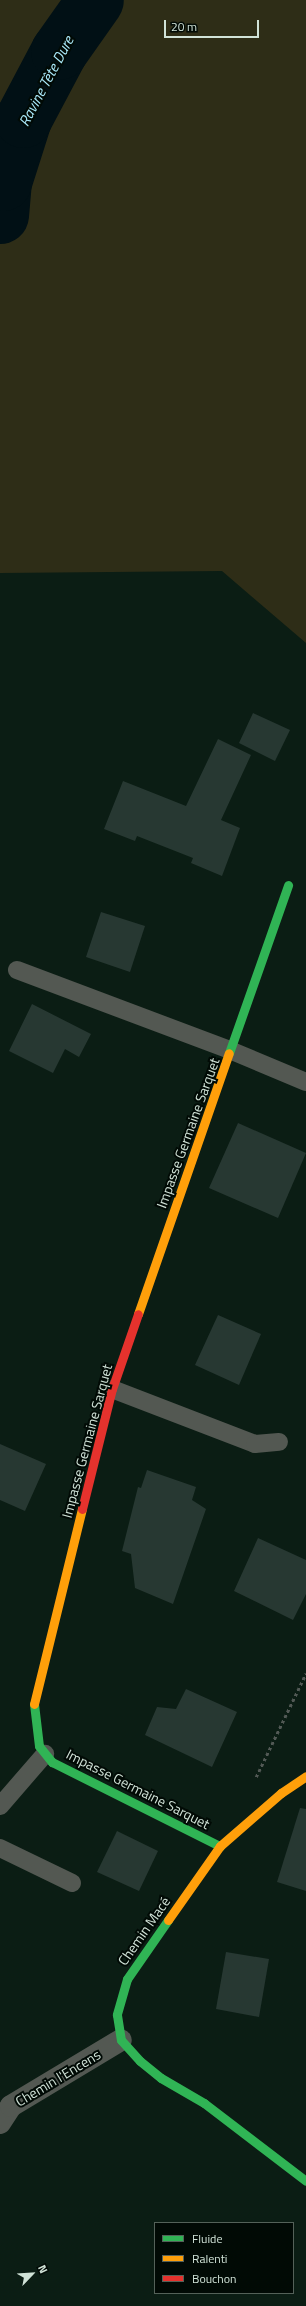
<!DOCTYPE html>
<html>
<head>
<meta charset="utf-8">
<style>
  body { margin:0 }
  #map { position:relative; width:306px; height:2306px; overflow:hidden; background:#0b1d14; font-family:"Titillium Web",sans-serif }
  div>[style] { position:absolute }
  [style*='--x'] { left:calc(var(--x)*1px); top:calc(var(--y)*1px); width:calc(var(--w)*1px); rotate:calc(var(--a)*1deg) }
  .green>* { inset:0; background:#2e2d17 }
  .river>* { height:57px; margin:-28.5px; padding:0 28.5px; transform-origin:28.5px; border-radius:28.5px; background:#011015 }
  .building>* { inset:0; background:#273832 }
  .path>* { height:2.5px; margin-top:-1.25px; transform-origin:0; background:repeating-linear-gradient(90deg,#525955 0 3px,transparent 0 6px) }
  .lane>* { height:18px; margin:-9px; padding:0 9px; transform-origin:9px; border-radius:9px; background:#535852 }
  .street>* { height:22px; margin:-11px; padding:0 11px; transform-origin:11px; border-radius:11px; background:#535852 }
  .fast>* { height:9px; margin:-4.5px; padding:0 4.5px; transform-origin:4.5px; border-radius:4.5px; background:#30b455 }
  .slow>* { height:9px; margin:-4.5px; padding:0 4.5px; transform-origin:4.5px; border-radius:4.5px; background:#ff9f0a }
  .jam>* { height:9px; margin:-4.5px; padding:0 4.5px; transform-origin:4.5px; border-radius:4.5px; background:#e5322d }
  span { translate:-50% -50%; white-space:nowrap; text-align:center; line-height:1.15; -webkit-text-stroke:4px #010a05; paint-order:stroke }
  .street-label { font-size:14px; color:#d1e3d8 }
  .water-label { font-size:15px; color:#acecfd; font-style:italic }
  .legend { position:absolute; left:154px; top:2222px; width:140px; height:72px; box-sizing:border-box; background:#010a05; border:1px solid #546159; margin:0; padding:5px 7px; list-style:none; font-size:12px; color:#d1e3d8 }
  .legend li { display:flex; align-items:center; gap:8px; height:20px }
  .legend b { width:20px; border:1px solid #546159 }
  .north { position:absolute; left:12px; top:2254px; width:40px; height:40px; -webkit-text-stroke:3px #010a05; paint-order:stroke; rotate:65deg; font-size:11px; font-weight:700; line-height:16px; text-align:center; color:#d1e3d8 }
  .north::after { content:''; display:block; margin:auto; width:14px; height:18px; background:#d1e3d8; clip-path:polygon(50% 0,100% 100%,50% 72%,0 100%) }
  .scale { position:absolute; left:164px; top:20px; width:95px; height:18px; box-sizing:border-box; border:2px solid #d1e3d8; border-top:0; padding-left:5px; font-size:12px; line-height:14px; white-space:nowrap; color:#d1e3d8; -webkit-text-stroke:3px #010a05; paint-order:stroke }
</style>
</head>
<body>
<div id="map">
  <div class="green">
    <div style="clip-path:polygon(0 0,306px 0,306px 643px,222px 571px,0 573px)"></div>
  </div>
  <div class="river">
    <div style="--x:0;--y:215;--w:33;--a:-85"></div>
    <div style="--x:3;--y:182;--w:66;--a:-72.4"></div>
    <div style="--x:23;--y:119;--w:77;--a:-62.1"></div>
    <div style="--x:59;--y:51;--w:62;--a:-54.8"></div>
  </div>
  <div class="building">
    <div style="clip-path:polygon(253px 713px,290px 730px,275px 761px,239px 743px)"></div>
    <div style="clip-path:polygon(218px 739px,251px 755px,221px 820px,240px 828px,222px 876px,191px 863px,193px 858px,137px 836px,135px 841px,104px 829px,123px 781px,186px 806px)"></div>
    <div style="clip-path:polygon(101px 912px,145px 926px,130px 972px,86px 957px)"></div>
    <div style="clip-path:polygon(32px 1004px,91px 1034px,79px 1057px,65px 1049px,53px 1073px,9px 1051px)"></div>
    <div style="clip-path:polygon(238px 1123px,306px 1153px,278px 1218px,209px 1188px)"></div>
    <div style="clip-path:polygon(218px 1315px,261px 1334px,239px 1385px,195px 1365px)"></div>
    <div style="clip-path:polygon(0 1444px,46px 1464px,25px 1511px,0 1500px)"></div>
    <div style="clip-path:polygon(147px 1470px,196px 1487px,192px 1500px,206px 1509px,173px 1604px,135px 1588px,131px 1554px,122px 1551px,138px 1487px,141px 1488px)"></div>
    <div style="clip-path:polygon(258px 1538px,306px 1560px,306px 1594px,293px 1620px,234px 1591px)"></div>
    <div style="clip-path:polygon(186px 1689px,237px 1712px,212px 1767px,145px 1735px,157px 1707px,176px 1709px)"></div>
    <div style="clip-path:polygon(300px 1808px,306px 1809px,306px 1891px,277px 1882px)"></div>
    <div style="clip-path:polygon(117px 1831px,158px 1851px,139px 1891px,97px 1872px)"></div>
    <div style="clip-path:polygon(226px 1952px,269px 1959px,259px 2017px,216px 2009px)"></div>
  </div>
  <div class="path">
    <div style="--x:256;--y:1777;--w:115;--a:-64.3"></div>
  </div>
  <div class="lane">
    <div style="--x:17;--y:970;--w:230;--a:20.6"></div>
    <div style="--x:232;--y:1051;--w:80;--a:22.7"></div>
    <div style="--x:112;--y:1389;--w:153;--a:21"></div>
    <div style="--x:255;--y:1444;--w:24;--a:-5"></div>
    <div style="--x:0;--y:1806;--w:69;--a:-49.1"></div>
    <div style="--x:0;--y:1848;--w:80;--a:25.9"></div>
  </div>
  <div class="street">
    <div style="--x:0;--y:2123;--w:20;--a:-57"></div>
    <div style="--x:11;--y:2106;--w:128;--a:-31"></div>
  </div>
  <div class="fast">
    <div style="--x:229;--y:1053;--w:178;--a:-70.6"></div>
    <div style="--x:34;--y:1704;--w:42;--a:83.2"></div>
    <div style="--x:39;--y:1746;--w:21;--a:51"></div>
    <div style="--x:52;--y:1762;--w:188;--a:26.6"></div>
    <div style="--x:168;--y:1920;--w:72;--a:124.8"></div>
    <div style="--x:127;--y:1979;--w:37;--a:106"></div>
    <div style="--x:117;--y:2015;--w:25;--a:81"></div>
    <div style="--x:121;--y:2040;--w:28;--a:48"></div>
    <div style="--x:140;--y:2061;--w:27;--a:39"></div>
    <div style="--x:161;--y:2078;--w:50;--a:30.2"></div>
    <div style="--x:204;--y:2103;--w:128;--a:37.4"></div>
  </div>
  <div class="slow">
    <div style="--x:138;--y:1314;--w:276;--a:-70.8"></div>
    <div style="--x:34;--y:1704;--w:201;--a:-76.2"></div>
    <div style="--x:168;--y:1920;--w:90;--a:-54.9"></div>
    <div style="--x:220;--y:1846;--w:81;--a:-41"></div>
    <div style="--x:281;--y:1793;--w:30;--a:-34"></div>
  </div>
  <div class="jam">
    <div style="--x:82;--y:1509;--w:124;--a:-76"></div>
    <div style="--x:112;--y:1389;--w:79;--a:-70.9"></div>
  </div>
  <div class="street-label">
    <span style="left:188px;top:1133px;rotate:-70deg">Impasse Germaine Sarquet</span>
    <span style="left:87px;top:1441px;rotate:-75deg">Impasse Germaine Sarquet</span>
    <span style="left:138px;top:1789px;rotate:27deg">Impasse Germaine Sarquet</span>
    <span style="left:144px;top:1931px;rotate:-55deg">Chemin Macé</span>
    <span style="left:58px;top:2078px;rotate:-31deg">Chemin l'Encens</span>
  </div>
  <div class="water-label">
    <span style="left:46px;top:81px;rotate:-62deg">Ravine Tête Dure</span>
  </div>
  <ul class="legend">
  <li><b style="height:5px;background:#30b455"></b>Fluide</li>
  <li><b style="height:5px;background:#ff9f0a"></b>Ralenti</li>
  <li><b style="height:5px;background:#e5322d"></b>Bouchon</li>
  </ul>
  <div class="north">N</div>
  <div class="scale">20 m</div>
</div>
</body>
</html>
